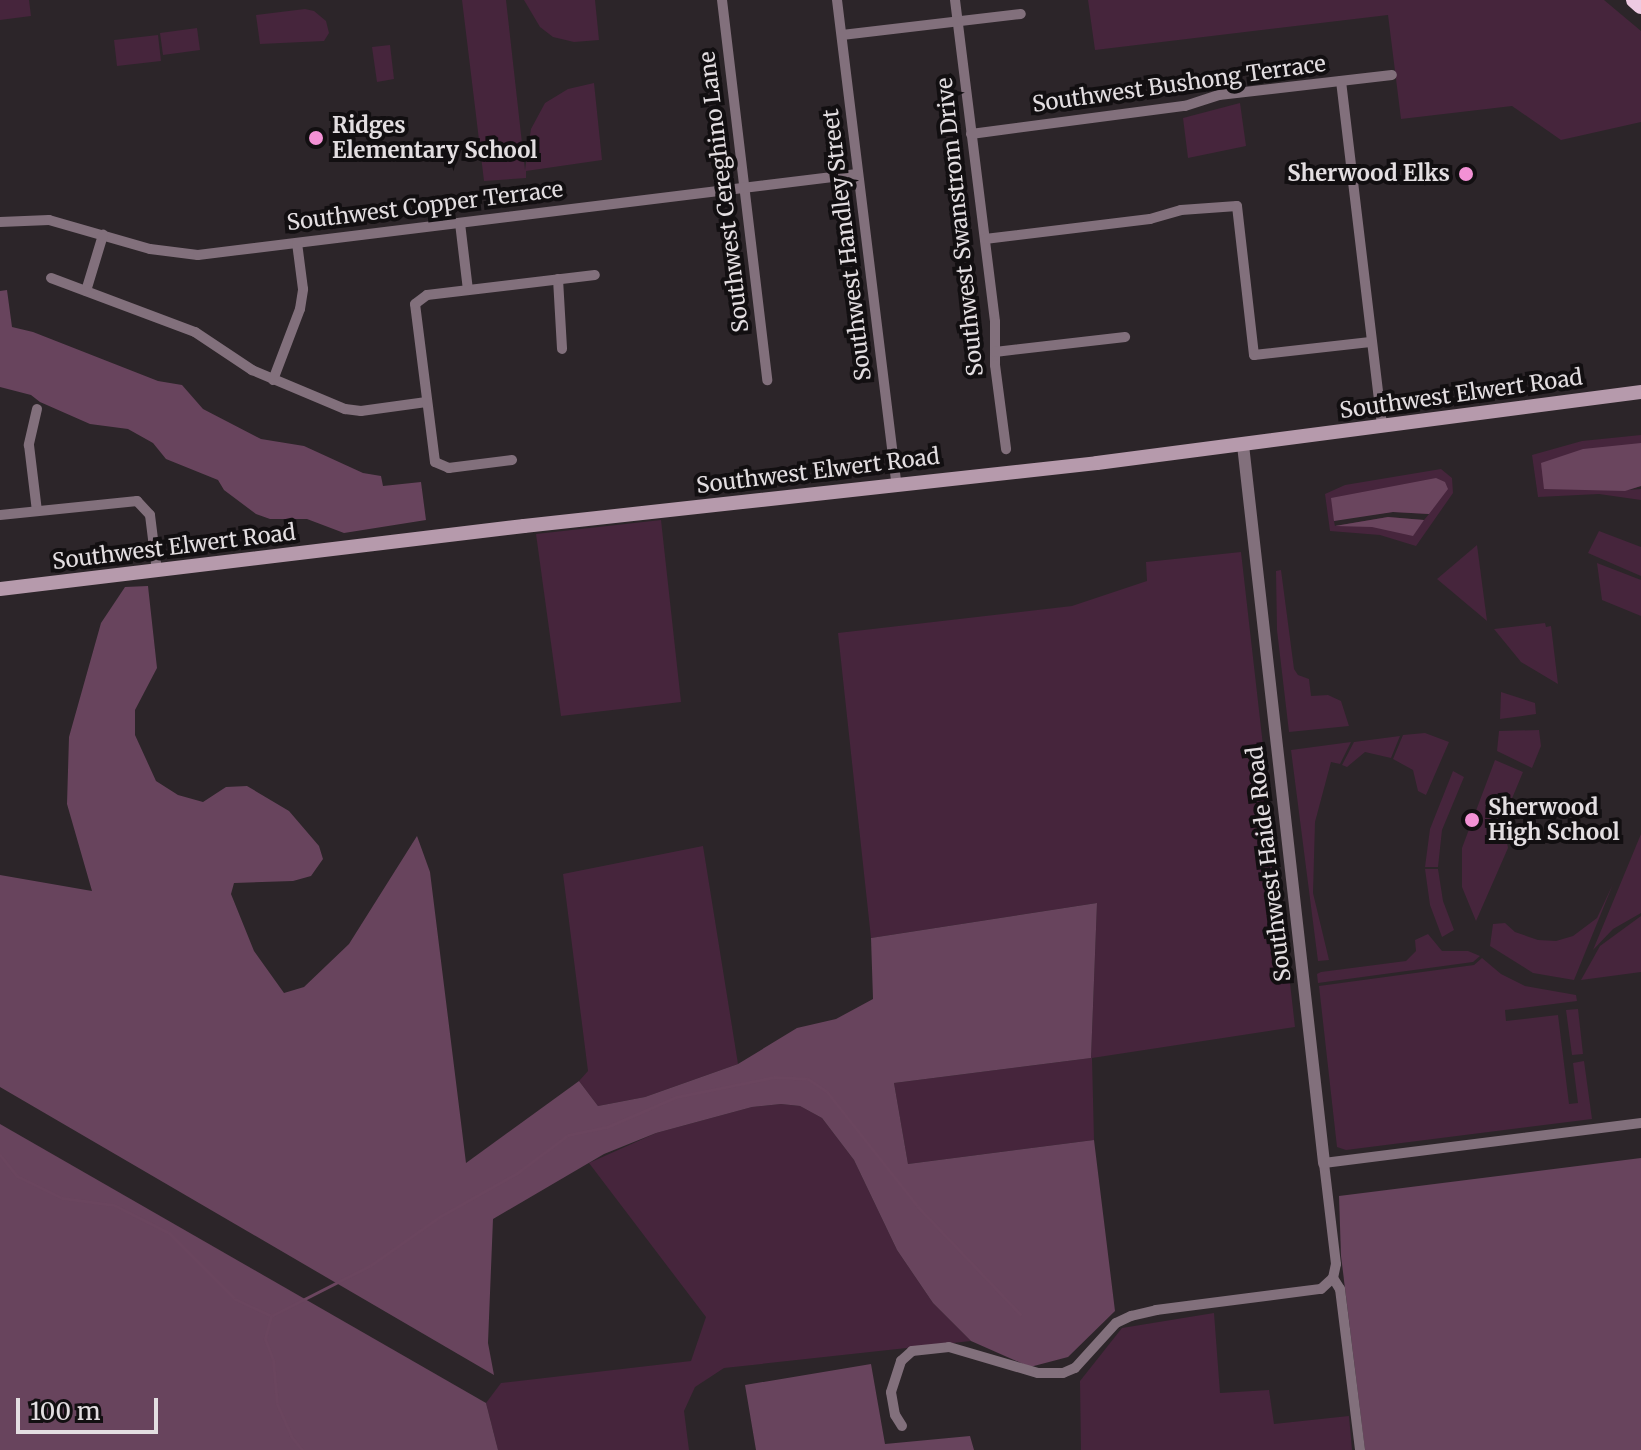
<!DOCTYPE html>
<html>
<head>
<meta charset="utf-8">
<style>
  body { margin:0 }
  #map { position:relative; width:1641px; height:1450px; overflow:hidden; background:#2c2529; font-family:Merriweather,serif }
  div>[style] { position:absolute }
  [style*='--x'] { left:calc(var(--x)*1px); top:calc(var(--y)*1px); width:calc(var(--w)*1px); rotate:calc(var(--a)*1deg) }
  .green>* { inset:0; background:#46253c }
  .forest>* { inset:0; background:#68445d }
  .water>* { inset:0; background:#6a455e }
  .stream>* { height:3px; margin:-1.5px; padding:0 1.5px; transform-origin:1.5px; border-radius:1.5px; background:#6a455e }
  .minor>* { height:10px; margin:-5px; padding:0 5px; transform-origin:5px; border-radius:5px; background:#82707c }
  .tertiary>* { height:12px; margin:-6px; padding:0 6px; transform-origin:6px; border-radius:6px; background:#82707c }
  .secondary>* { height:14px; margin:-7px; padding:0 7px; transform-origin:7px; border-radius:7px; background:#b69aac }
  .trunk>* { height:16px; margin:-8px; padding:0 8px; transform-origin:8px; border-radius:8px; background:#eecae2 }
  .dots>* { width:22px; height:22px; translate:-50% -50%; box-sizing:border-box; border:4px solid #120f11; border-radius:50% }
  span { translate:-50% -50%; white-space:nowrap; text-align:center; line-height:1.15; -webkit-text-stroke:8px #120f11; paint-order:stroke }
  .street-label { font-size:22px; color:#e3dee1 }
  .poi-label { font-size:22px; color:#e3dee1; font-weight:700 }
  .left { translate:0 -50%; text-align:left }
  .right { translate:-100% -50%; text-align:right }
  .scale { position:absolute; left:16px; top:1398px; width:142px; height:36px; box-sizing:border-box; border:4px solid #e3dee1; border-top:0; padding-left:10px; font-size:24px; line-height:28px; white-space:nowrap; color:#e3dee1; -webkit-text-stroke:6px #120f11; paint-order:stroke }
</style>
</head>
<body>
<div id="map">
  <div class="green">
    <div style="clip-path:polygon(0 0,29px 0,31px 16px,0 20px)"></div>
    <div style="clip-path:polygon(462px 0,506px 0,525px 170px,531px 129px,545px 103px,568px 89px,594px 83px,602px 160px,526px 171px,526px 178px,484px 181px)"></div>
    <div style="clip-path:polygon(524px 0,595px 0,599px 40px,574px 42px,553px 37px,540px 27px)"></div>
    <div style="clip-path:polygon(1088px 0,1604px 0,1641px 31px,1641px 122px,1561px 140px,1512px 106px,1401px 119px,1388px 15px,1095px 50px)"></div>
    <div style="clip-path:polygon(305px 9px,314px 11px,326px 21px,329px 33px,324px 41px,260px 44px,256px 15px)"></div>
    <div style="clip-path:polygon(197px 28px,200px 50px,163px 55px,160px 33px)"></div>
    <div style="clip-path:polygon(158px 35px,161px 61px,117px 66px,114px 40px)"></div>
    <div style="clip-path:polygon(390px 45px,394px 79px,377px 82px,372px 47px)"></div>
    <div style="clip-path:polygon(1240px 103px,1246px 146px,1188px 158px,1183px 118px)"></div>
    <div style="clip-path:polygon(1641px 435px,1641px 486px,1627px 490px,1641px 489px,1641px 500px,1599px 494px,1538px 497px,1532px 455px,1582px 441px)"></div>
    <div style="clip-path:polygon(evenodd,1441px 469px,1452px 478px,1453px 493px,1416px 546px,1380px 535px,1330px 531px,1325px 494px,1345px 485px,1441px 469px,1393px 512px,1429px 514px,1424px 520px,1388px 517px,1335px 526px,1334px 521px,1352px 517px,1393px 512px)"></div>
    <div style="clip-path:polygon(661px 520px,681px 702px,561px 716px,536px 534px)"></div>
    <div style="clip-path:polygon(1599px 531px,1641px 547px,1641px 576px,1588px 553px)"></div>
    <div style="clip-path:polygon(1477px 545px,1487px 621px,1437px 579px)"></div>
    <div style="clip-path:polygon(1241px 552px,1295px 1027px,1092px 1058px,1094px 1140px,908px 1164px,894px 1083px,1091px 1058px,1097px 903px,871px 938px,838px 633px,1072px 606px,1147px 581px,1146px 562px)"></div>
    <div style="clip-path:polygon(1597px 563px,1641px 580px,1641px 616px,1602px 600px)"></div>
    <div style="clip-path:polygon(1281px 570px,1294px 669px,1298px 675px,1309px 679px,1311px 696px,1328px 695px,1341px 701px,1349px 726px,1289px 732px,1277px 630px,1276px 571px)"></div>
    <div style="clip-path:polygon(1545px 623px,1546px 627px,1551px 626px,1558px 684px,1521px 662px,1494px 629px)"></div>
    <div style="clip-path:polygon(1501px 692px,1535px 703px,1536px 714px,1500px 719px)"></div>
    <div style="clip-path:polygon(1539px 730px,1541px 746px,1532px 768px,1497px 751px,1499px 731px)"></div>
    <div style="clip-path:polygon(1425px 733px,1449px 742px,1426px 795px,1418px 791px,1413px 770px,1393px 759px,1403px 735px)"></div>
    <div style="clip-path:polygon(1400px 736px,1391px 758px,1365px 752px,1347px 767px,1342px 765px,1354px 742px)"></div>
    <div style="clip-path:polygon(1351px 742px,1340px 764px,1331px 762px,1315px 822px,1313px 893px,1329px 960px,1318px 961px,1291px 750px)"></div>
    <div style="clip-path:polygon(1495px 760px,1523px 772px,1503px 820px,1508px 848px,1476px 921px,1462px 887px,1462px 848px)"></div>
    <div style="clip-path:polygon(1453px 771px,1464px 777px,1442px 830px,1438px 867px,1425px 867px,1430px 829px)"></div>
    <div style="clip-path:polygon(1641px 834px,1641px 913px,1613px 929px,1593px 950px)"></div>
    <div style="clip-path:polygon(703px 846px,738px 1064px,645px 1097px,598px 1106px,579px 1081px,588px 1071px,563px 874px)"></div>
    <div style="clip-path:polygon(1425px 869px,1438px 869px,1443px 901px,1454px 930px,1442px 937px,1430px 905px)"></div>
    <div style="clip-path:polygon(1613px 884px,1574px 980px,1533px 973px,1490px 946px,1493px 924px,1505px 923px,1515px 932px,1538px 940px,1556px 941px,1573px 936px,1597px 918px)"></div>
    <div style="clip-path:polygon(1641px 916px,1641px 972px,1581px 980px,1600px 946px)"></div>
    <div style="clip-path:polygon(1428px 934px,1442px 951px,1468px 951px,1480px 956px,1473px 962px,1318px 983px,1317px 974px,1321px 972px,1406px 961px,1416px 951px,1415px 940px)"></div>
    <div style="clip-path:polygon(1482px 958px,1501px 974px,1525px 986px,1576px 995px,1577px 1001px,1505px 1010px,1506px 1021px,1558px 1015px,1569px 1104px,1578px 1103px,1573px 1063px,1584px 1061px,1592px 1119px,1346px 1150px,1337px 1147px,1319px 986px,1474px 965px)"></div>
    <div style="clip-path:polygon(1578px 1009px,1583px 1054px,1572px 1055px,1566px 1010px)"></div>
    <div style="clip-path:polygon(781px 1104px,800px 1106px,822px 1118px,854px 1160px,897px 1250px,933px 1303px,971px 1341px,724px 1368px,695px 1387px,684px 1411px,689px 1450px,498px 1450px,486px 1403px,501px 1383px,691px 1361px,706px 1317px,589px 1163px,656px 1133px,752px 1107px)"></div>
    <div style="clip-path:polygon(1214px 1313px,1220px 1393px,1269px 1390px,1274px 1424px,1349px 1416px,1352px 1450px,1081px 1450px,1080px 1381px,1122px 1328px)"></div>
  </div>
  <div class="forest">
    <div style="clip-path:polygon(7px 290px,12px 327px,33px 332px,158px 381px,182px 385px,203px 409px,261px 439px,304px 446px,363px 473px,381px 476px,383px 486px,421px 482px,426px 520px,344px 533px,307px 519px,270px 519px,256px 514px,224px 490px,218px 480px,166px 459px,153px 443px,128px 429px,90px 424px,40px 402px,31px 395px,0 387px,0 291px)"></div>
    <div style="clip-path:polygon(148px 586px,157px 668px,135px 710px,135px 735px,156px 781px,178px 795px,203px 802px,226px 787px,247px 786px,289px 811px,319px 846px,323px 859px,311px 876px,293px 881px,234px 883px,231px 894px,254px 951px,284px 993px,304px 987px,349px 944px,417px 836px,430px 872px,466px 1163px,579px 1081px,598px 1106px,645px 1097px,738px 1064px,797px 1028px,836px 1019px,873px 999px,871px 938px,1097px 903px,1091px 1058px,894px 1083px,908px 1164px,1094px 1140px,1115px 1311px,1068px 1357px,1030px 1367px,971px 1341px,933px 1303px,897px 1250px,854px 1160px,822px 1118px,800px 1106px,781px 1104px,752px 1107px,656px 1133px,604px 1154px,493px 1219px,488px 1343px,494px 1375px,0 1087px,0 875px,92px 891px,67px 804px,69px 737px,101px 623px,125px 587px)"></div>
    <div style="clip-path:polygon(0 1124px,486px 1403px,498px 1450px,0 1450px)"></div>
    <div style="clip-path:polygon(1641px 1158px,1641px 1450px,1365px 1450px,1341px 1256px,1339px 1196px)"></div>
    <div style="clip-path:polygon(871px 1364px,885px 1444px,970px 1436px,974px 1450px,756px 1450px,745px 1385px)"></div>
  </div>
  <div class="water">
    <div style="clip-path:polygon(1641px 443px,1641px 486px,1625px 491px,1544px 489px,1541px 463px,1583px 449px)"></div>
    <div style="clip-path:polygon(1436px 478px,1445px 482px,1448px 489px,1429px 514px,1393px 512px,1334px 521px,1331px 498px)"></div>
    <div style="clip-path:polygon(1388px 517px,1424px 520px,1413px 536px,1372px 527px,1335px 526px)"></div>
  </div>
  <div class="stream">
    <div style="--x:0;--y:1155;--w:27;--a:51"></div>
    <div style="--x:17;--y:1176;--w:50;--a:26.1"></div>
    <div style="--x:62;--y:1198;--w:52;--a:7.7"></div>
    <div style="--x:114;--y:1205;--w:62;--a:27"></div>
    <div style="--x:169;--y:1233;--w:93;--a:45"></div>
    <div style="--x:235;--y:1299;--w:40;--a:25"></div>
    <div style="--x:271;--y:1316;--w:112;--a:-27"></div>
    <div style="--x:371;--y:1265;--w:83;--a:-35.2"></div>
    <div style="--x:439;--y:1217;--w:90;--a:-29.4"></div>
    <div style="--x:517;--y:1173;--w:64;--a:-36.7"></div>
    <div style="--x:568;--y:1135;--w:40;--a:-12"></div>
    <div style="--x:607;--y:1127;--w:75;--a:-23.5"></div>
    <div style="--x:676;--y:1097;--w:100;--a:-11.5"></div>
    <div style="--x:774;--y:1077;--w:34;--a:3"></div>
    <div style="--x:808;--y:1079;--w:23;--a:34"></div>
    <div style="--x:827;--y:1092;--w:147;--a:51.6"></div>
    <div style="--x:918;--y:1207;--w:148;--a:46.4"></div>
    <div style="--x:271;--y:1316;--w:24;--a:105"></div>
    <div style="--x:265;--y:1339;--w:22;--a:69"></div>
    <div style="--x:273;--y:1360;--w:44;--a:84.8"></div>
    <div style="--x:277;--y:1404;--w:35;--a:66"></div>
    <div style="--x:291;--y:1436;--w:18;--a:52"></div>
  </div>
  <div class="minor">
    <div style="--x:722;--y:0;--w:383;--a:83.2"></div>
    <div style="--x:837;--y:0;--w:488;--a:83"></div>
    <div style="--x:955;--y:0;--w:324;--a:82.9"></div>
    <div style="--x:995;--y:322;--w:43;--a:90"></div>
    <div style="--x:995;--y:365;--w:85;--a:82.5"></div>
    <div style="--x:842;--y:35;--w:180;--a:-6.7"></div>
    <div style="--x:1341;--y:81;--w:348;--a:83.2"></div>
    <div style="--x:971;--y:134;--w:216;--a:-7.5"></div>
    <div style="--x:1185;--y:106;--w:36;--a:-18"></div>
    <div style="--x:1219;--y:95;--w:174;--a:-6.6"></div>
    <div style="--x:0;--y:222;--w:49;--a:-2.3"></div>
    <div style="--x:49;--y:220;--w:105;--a:16"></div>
    <div style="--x:150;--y:249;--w:48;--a:7.1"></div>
    <div style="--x:198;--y:255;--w:664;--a:-7.01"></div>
    <div style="--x:460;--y:223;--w:67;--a:83.2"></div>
    <div style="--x:985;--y:239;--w:166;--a:-6.9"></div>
    <div style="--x:1150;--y:219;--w:32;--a:-16"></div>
    <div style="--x:1181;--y:210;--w:56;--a:-4.1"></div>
    <div style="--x:1237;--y:206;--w:150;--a:83.5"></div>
    <div style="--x:1254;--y:355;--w:117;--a:-6.4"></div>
    <div style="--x:51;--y:278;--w:154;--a:20.6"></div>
    <div style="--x:195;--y:332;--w:69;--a:33.7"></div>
    <div style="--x:252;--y:370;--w:101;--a:22.8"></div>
    <div style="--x:345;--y:409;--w:16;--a:7"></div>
    <div style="--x:361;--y:411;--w:66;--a:-7.9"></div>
    <div style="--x:558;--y:279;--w:70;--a:86.7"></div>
    <div style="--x:86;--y:291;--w:59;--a:-73.1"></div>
    <div style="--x:995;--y:352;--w:131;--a:-6.6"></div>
    <div style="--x:273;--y:380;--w:76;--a:-69.2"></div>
    <div style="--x:300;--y:309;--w:20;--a:-81"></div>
    <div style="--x:303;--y:289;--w:46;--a:-97.4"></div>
    <div style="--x:37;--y:409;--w:37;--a:103"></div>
    <div style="--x:29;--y:445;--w:66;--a:83.1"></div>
    <div style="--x:512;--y:460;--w:64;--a:172.8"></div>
    <div style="--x:449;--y:468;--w:15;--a:-157"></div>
    <div style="--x:435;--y:462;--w:159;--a:-97.2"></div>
    <div style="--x:415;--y:304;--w:15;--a:-37"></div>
    <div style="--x:427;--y:295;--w:169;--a:-6.8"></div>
    <div style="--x:0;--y:515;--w:138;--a:-5.8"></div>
    <div style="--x:137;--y:501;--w:19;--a:47"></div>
    <div style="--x:150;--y:515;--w:56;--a:82.9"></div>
    <div style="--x:1333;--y:1278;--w:13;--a:58"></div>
    <div style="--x:1340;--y:1289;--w:162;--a:82.9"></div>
    <div style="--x:902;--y:1426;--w:13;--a:-122"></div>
    <div style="--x:895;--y:1415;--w:23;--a:-100"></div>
    <div style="--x:891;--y:1392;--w:33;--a:-72"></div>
    <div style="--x:901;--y:1361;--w:15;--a:-42"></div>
    <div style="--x:912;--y:1351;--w:37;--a:-6"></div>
    <div style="--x:949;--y:1347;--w:93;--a:16.3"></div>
    <div style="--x:1038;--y:1373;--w:25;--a:0"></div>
    <div style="--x:1063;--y:1373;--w:13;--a:-23"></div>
    <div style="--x:1075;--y:1368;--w:61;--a:-47.7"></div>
    <div style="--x:1116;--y:1323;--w:17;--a:-25"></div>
    <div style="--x:1131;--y:1316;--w:26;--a:-13"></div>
    <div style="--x:1156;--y:1310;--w:166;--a:-7.3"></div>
    <div style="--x:1321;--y:1289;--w:16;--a:-43"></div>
    <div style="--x:1333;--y:1278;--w:14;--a:-78"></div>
    <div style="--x:1336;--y:1264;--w:102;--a:-96.8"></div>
    <div style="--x:1324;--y:1163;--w:320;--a:-7.2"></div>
  </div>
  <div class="tertiary">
    <div style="--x:1243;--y:445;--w:723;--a:83.56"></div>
  </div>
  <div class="secondary">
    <div style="--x:0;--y:589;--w:528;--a:-6.86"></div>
    <div style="--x:524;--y:526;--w:576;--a:-6.27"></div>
    <div style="--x:1097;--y:463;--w:549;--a:-7.44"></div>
  </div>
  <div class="trunk">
    <div style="--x:1634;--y:0;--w:9;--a:41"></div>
  </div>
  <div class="dots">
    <div style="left:316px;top:138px;background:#f391d5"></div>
    <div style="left:1466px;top:174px;background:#f391d5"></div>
    <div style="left:1472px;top:820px;background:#f391d5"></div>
  </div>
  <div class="street-label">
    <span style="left:1179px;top:84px;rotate:-8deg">Southwest Bushong Terrace</span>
    <span style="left:724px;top:192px;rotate:-97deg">Southwest Cereghino Lane</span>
    <span style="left:425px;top:206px;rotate:-7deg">Southwest Copper Terrace</span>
    <span style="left:960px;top:227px;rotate:-96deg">Southwest Swanstrom Drive</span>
    <span style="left:847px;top:245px;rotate:-97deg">Southwest Handley Street</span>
    <span style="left:1461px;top:394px;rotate:-8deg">Southwest Elwert Road</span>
    <span style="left:818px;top:471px;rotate:-7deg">Southwest Elwert Road</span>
    <span style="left:174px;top:547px;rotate:-7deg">Southwest Elwert Road</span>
    <span style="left:1269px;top:864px;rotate:-97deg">Southwest Haide Road</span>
  </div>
  <div class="poi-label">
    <span class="left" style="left:332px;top:138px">Ridges<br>Elementary School</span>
    <span class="right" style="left:1450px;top:174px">Sherwood Elks</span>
    <span class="left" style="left:1488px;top:820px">Sherwood<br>High School</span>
  </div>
  <div class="scale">100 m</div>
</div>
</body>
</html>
